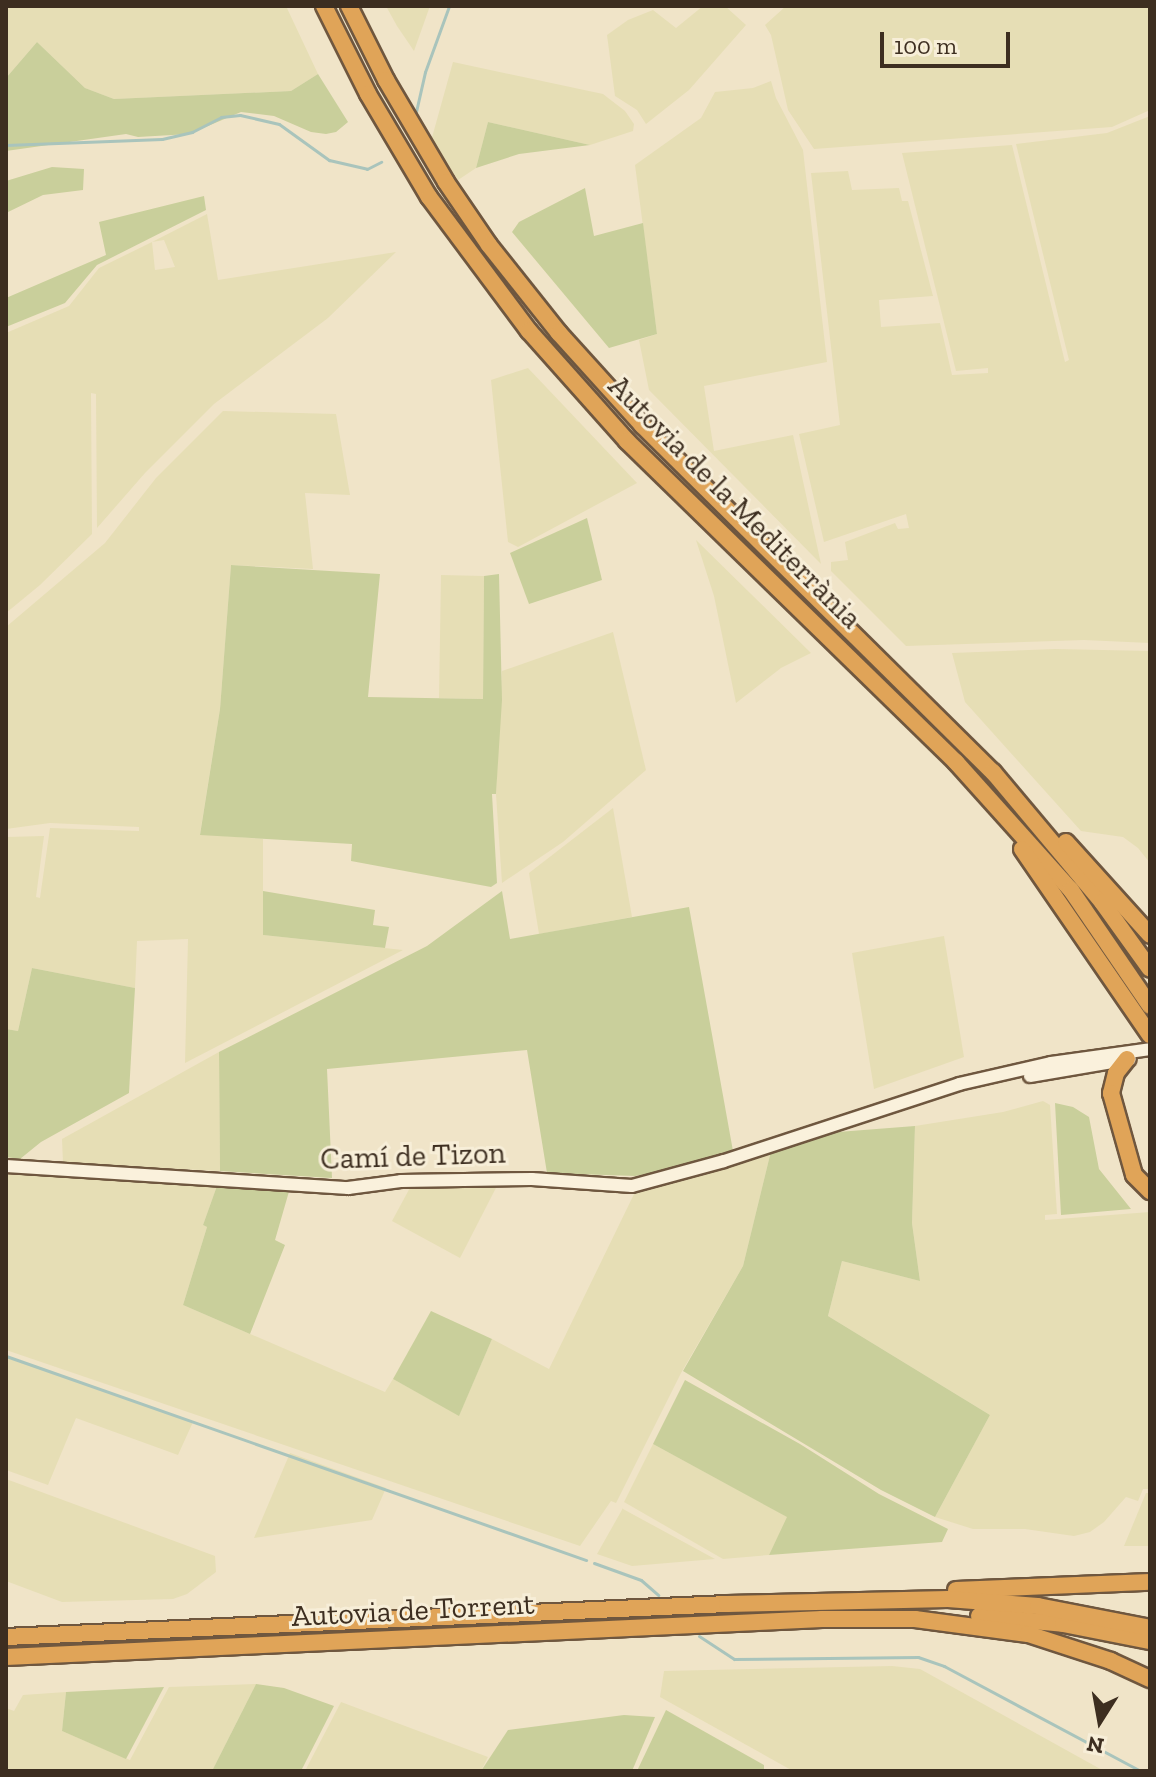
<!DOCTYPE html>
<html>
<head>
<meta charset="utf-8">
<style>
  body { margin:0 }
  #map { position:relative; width:1156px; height:1777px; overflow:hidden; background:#f0e4c8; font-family:"Zilla Slab",serif }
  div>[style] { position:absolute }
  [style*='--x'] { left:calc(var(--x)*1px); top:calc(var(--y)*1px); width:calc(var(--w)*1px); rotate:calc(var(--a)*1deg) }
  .farmland>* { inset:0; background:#e6deb5 }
  .green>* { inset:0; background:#c9cf9b }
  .stream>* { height:3px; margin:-1.5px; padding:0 1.5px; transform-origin:1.5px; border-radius:1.5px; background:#a9c4bc }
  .roads { filter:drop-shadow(2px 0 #6f573f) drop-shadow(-2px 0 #6f573f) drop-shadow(0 2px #6f573f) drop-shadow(0 -2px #6f573f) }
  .secondary>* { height:12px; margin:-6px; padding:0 6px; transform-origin:6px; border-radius:6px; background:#faf1dc }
  .highway>* { height:16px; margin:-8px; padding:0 8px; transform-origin:8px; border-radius:8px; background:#e0a458 }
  span { translate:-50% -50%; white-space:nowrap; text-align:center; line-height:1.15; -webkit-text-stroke:6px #f7eed8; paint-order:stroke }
  .street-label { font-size:30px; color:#3d2e20 }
  .frame { position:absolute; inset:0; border:8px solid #3d2e20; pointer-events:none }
  .north { position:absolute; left:1060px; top:1681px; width:80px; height:80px; -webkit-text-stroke:6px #f7eed8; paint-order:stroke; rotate:191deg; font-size:22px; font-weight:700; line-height:32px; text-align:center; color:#3d2e20 }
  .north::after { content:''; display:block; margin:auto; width:28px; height:36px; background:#3d2e20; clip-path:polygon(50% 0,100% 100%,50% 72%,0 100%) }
  .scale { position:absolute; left:880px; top:32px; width:130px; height:36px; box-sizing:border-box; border:4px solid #3d2e20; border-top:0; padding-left:10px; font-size:24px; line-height:28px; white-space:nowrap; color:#3d2e20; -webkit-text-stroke:6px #f7eed8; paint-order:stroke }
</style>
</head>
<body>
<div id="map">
  <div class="farmland">
    <div style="clip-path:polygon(6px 6px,286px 6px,318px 74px,291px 91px,114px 99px,85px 88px,37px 42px,6px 78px)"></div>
    <div style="clip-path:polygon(386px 6px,430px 6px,414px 51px,397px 26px)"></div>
    <div style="clip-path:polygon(703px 6px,725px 6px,746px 25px,689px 90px,646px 124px,637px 110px,615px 96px,607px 35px,628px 20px,653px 10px,676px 28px)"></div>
    <div style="clip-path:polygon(786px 6px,1150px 6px,1150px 110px,1112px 127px,814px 149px,788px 110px,771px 35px,765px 25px)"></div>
    <div style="clip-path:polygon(453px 62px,603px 94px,625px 111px,634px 124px,633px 131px,590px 145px,488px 122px,476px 168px,458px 180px,431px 141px)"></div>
    <div style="clip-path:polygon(771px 81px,776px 98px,803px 150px,827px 362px,704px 386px,714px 451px,793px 435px,821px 564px,649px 390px,639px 340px,657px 334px,635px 165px,701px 118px,715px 92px,753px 88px)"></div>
    <div style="clip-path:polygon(1150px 116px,1150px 643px,1084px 640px,906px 646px,831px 571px,831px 562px,848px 560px,845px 542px,895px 523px,898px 529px,909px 528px,906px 514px,824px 542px,799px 434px,840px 425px,811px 173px,848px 171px,852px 190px,899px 188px,902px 201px,908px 201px,933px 296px,879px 300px,881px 327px,940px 323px,952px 375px,988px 373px,988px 368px,956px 371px,902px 153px,1012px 145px,1065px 362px,1069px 360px,1016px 144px,1107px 133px)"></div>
    <div style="clip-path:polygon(207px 214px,218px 280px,396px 252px,328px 318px,214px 404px,145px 473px,97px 528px,96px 394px,91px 393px,92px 534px,40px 585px,6px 613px,6px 333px,69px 306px,99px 268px,152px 242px,155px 270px,175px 267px,164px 240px,152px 242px)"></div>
    <div style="clip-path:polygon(528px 368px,637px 483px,518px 547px,508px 542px,491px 380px)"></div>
    <div style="clip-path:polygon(223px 411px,336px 414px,350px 495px,305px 493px,313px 569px,231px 565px,220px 709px,200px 834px,263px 839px,263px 935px,403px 950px,185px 1063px,188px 939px,137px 941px,135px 988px,32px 968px,18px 1031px,6px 1029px,6px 837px,44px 836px,36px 897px,40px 898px,50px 828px,139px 831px,139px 827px,50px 823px,6px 829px,6px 627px,105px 543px,156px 478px)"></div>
    <div style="clip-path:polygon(696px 540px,811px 653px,781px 668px,736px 703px,714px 596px)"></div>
    <div style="clip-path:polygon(441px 575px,484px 576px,483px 699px,439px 698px)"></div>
    <div style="clip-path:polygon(613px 632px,646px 770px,563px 842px,502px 883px,496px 794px,502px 671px)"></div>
    <div style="clip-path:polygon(1055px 649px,1150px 651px,1150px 863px,1138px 848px,1123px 837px,1081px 831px,965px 702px,952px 653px)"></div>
    <div style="clip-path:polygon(613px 808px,632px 917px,539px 934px,529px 873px)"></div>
    <div style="clip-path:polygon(944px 936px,964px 1057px,874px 1089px,852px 953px)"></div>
    <div style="clip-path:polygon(219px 1052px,220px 1171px,63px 1163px,62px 1139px)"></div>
    <div style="clip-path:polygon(1043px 1101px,1050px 1105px,1057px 1214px,1045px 1215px,1045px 1220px,1150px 1212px,1150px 1489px,1143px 1489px,1138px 1501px,1126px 1497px,1104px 1522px,1090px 1532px,1074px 1536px,1025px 1529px,973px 1529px,935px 1517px,990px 1415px,828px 1316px,842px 1261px,920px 1281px,912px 1223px,915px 1126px,1003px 1112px)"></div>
    <div style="clip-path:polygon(771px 1151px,743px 1266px,681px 1373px,616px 1503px,611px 1501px,580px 1546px,6px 1350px,6px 1172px,218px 1183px,203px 1225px,207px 1227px,183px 1305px,385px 1392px,393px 1379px,459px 1415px,492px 1339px,549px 1369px,636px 1190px)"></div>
    <div style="clip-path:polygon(499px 1182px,460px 1258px,392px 1221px,412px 1184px)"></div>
    <div style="clip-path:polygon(6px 1357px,193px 1422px,178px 1455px,76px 1418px,48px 1485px,6px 1470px)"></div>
    <div style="clip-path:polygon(653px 1444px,788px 1517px,769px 1555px,723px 1559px,624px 1502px)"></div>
    <div style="clip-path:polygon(290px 1453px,386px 1488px,372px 1520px,254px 1538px)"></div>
    <div style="clip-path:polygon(6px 1479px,215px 1556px,216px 1572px,187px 1594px,173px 1599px,62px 1602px,6px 1581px)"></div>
    <div style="clip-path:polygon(1146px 1493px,1150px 1493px,1150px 1546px,1124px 1546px)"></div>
    <div style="clip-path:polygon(623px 1508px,623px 1509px,715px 1559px,632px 1566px,597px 1554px)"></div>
    <div style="clip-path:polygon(892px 1666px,920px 1669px,1104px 1771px,793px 1771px,660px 1697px,664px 1671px)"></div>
    <div style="clip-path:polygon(256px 1684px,212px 1771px,6px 1771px,6px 1708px,14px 1711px,23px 1695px,66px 1692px,62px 1731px,130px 1760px,169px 1687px)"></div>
    <div style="clip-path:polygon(341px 1702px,488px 1757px,481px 1771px,305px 1771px)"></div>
  </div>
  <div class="green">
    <div style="clip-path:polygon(37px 42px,85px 88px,114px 99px,291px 91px,318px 74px,348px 122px,336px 132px,326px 134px,311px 132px,274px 116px,241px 112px,189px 134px,138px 137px,126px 134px,6px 151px,6px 78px)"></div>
    <div style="clip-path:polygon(488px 122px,590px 145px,519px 154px,476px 168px)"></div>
    <div style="clip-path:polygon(52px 167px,84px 169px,83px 190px,43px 195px,6px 213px,6px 181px)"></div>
    <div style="clip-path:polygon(585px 188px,594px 236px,643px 223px,657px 334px,609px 348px,512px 232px,519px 222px)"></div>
    <div style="clip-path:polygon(204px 196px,206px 210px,97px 265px,65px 303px,6px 327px,6px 298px,106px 255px,99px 222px)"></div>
    <div style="clip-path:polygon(587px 518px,602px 580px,529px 604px,510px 553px)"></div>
    <div style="clip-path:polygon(231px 565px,380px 574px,368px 697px,483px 699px,484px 576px,499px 574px,502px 700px,496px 794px,492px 794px,497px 883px,491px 887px,351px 861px,352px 844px,200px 835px,220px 709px)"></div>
    <div style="clip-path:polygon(263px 891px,375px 910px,373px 925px,389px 927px,385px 948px,263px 935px)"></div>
    <div style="clip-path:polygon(502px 891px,510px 939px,689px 907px,733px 1151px,675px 1169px,635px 1176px,547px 1173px,527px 1050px,327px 1069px,332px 1178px,220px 1171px,219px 1052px,427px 946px)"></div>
    <div style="clip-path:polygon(32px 968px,135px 988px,129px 1093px,41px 1142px,20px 1159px,6px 1157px,6px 1029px,18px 1031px)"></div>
    <div style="clip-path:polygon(1055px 1103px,1073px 1107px,1089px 1117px,1099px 1169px,1131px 1209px,1061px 1215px)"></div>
    <div style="clip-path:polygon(915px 1126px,912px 1223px,920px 1281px,842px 1261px,828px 1316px,990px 1415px,935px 1517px,881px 1490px,683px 1371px,743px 1266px,771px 1151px,825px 1133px)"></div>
    <div style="clip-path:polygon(218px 1183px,290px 1188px,275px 1240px,285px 1245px,250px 1334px,183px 1305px,207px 1227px,203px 1225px)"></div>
    <div style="clip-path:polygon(431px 1311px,492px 1339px,459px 1416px,393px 1379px)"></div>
    <div style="clip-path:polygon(685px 1380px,800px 1444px,879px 1494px,948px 1529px,942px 1542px,769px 1555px,787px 1517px,653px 1444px)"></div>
    <div style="clip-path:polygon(256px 1684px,284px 1688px,334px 1706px,301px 1771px,212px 1771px)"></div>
    <div style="clip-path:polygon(164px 1687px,126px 1759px,62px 1731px,66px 1692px)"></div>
    <div style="clip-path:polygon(666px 1710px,764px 1765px,764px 1771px,637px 1771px)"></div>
    <div style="clip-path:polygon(624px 1715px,655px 1717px,632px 1771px,481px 1771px,508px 1730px)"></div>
  </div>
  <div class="stream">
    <div style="--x:415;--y:116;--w:45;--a:-77.2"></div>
    <div style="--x:425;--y:72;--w:70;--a:-70"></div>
    <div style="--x:6;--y:145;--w:156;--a:-2.2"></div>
    <div style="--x:162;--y:139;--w:31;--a:-13"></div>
    <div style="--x:192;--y:132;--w:33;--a:-27"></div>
    <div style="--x:221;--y:117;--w:19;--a:-6"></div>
    <div style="--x:240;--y:115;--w:40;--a:13"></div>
    <div style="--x:279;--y:124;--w:62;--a:35.8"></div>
    <div style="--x:329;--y:160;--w:39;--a:13"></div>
    <div style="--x:367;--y:169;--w:16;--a:-27"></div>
    <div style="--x:6;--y:1356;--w:615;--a:19.38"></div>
    <div style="--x:594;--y:1563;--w:50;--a:19.9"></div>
    <div style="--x:641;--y:1580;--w:23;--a:41"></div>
    <div style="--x:699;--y:1636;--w:42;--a:33.3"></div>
    <div style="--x:734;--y:1659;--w:184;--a:-0.6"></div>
    <div style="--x:918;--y:1657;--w:28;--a:19"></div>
    <div style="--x:944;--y:1666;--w:223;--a:28.1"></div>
  </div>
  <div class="roads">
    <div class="secondary">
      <div style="--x:1030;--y:1076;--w:101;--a:-9.6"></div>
      <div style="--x:6;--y:1166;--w:343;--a:3.7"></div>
      <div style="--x:348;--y:1188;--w:53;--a:-7.5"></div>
      <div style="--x:401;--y:1181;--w:131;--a:-0.9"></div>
      <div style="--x:532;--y:1179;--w:100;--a:4"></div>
      <div style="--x:632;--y:1186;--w:95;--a:-15.2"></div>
      <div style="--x:724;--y:1161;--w:247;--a:-18.1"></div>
      <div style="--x:959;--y:1084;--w:94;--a:-12.9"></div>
      <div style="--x:1051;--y:1063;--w:100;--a:-8"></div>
    </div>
    <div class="highway">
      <div style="--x:324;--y:6;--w:98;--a:63.4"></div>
      <div style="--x:368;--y:94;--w:120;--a:59.4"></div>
      <div style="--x:429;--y:197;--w:167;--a:53.3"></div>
      <div style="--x:529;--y:331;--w:147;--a:48.3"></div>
      <div style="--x:627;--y:441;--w:460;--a:44.3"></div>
      <div style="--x:956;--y:762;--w:172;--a:48.1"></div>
      <div style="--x:1071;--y:890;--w:140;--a:55.7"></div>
      <div style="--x:349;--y:6;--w:83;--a:63.4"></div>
      <div style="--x:386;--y:80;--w:118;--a:59.5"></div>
      <div style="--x:446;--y:182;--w:76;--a:55.7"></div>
      <div style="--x:489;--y:245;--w:112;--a:51.5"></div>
      <div style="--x:559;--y:333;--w:124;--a:47.9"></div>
      <div style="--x:642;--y:425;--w:494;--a:44.7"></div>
      <div style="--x:993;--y:772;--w:170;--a:50"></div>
      <div style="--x:1102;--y:902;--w:82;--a:54.4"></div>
      <div style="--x:1066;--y:842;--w:125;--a:47.9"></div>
      <div style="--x:1022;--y:849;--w:226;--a:55.5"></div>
      <div style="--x:1127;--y:1059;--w:18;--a:128"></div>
      <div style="--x:1116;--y:1073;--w:21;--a:104"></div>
      <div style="--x:1111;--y:1093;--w:85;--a:74.3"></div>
      <div style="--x:1134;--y:1175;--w:23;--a:45"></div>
      <div style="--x:956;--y:1590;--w:194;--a:-2.4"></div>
      <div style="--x:979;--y:1616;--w:84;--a:5.4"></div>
      <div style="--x:1063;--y:1624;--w:89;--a:11.1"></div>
      <div style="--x:6;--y:1637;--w:722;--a:-2.62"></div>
      <div style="--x:727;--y:1604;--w:221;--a:-1.3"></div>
      <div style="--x:948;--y:1599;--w:90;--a:4.4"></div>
      <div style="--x:1038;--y:1606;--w:114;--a:11.1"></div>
      <div style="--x:6;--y:1657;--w:817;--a:-2.67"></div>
      <div style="--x:822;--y:1619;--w:93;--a:0"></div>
      <div style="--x:915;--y:1619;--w:114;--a:7.6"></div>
      <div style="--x:1028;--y:1634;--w:87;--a:18"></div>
      <div style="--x:1111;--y:1661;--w:43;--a:24.8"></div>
    </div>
  </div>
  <div class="street-label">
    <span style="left:735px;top:502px;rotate:45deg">Autovia de la Mediterrània</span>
    <span style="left:413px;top:1156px;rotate:-2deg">Camí de Tizon</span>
    <span style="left:413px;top:1610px;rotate:-3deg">Autovia de Torrent</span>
  </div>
  <div class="frame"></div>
  <div class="north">N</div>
  <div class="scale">100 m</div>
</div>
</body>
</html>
